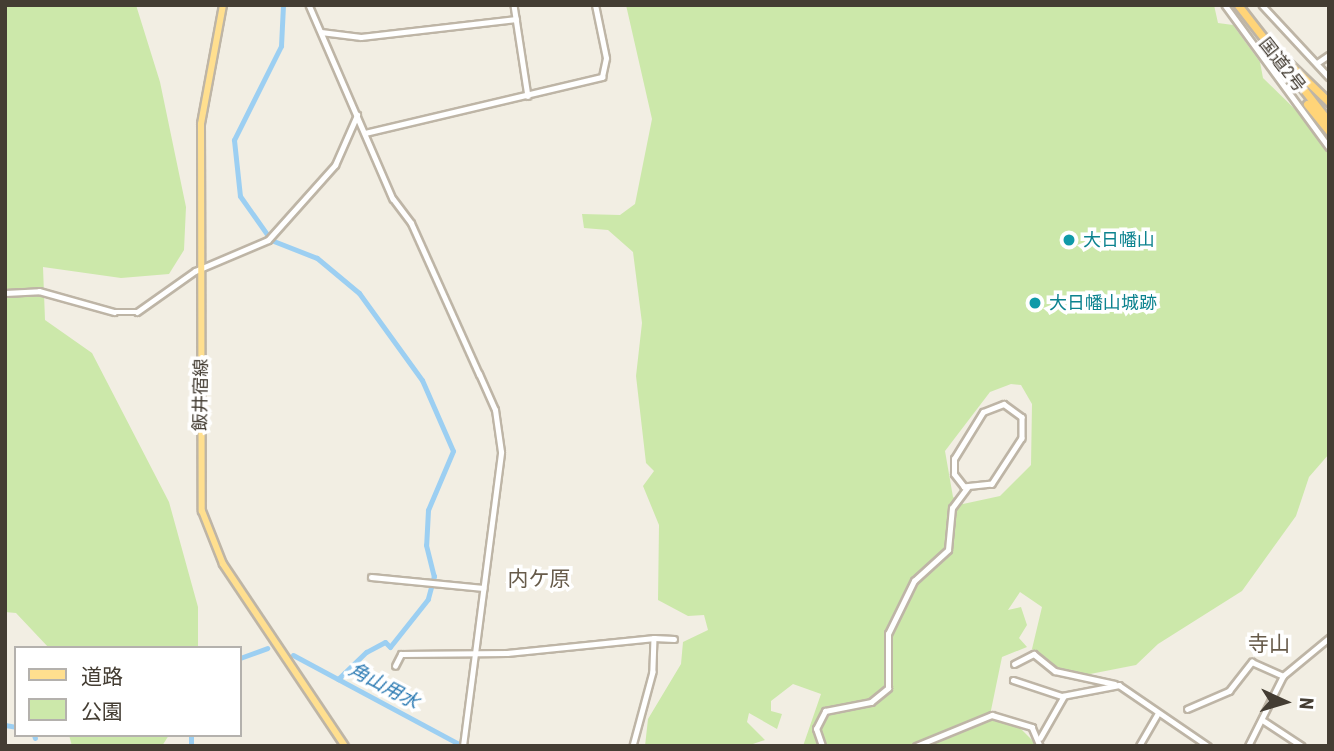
<!DOCTYPE html>
<html>
<head>
<meta charset="utf-8">
<style>
  body { margin:0 }
  #map { position:relative; width:1334px; height:751px; overflow:hidden; background:#f2eee3; font-family:"Roboto Condensed","Noto Sans JP",sans-serif }
  div>[style] { position:absolute }
  [style*='--x'] { left:calc(var(--x)*1px); top:calc(var(--y)*1px); width:calc(var(--w)*1px); rotate:calc(var(--a)*1deg) }
  .green>* { inset:0; background:#cce8aa }
  .canal>* { height:5px; margin:-2.5px; padding:0 2.5px; transform-origin:2.5px; border-radius:2.5px; background:#9ccff2 }
  .roads { filter:drop-shadow(2px 0 #beb5a6) drop-shadow(-2px 0 #beb5a6) drop-shadow(0 2px #beb5a6) drop-shadow(0 -2px #beb5a6) }
  .minor>* { height:4.5px; margin:-2.25px; padding:0 2.25px; transform-origin:2.25px; border-radius:2.25px; background:#fff }
  .tertiary>* { height:5px; margin:-2.5px; padding:0 2.5px; transform-origin:2.5px; border-radius:2.5px; background:#fff }
  .primary>* { height:6px; margin:-3px; padding:0 3px; transform-origin:3px; border-radius:3px; background:#ffdf8f }
  .trunk>* { height:7px; margin:-3.5px; padding:0 3.5px; transform-origin:3.5px; border-radius:3.5px; background:#ffd478 }
  .dots>* { width:19px; height:19px; translate:-50% -50%; box-sizing:border-box; border:4px solid #fff; border-radius:50% }
  span { translate:-50% -50%; white-space:nowrap; text-align:center; line-height:1.15; -webkit-text-stroke:7px #fff; paint-order:stroke }
  .street-label { font-size:18px; color:#443d33 }
  .culture-label { font-size:18px; color:#0d838f }
  .left { translate:0 -50%; text-align:left }
  .water-label { font-size:19px; color:#2a79b2; font-style:italic }
  .quarter-label { font-size:21px; color:#675b4a }
  .frame { position:absolute; inset:0; border:7px solid #443d33; pointer-events:none }
  .legend { position:absolute; left:14px; top:646px; width:228px; height:91px; box-sizing:border-box; background:#fff; border:2px solid #b4b1ad; margin:0; padding:9px 12px; list-style:none; font-size:21px; color:#443d33 }
  .legend li { display:flex; align-items:center; gap:14px; height:35px }
  .legend b { width:35px; border:2px solid #b4b1ad }
  .north { position:absolute; left:1250px; top:667px; width:70px; height:70px; -webkit-text-stroke:5px #fff; paint-order:stroke; rotate:94deg; font-size:19px; font-weight:700; line-height:28px; text-align:center; color:#443d33 }
  .north::after { content:''; display:block; margin:auto; width:24px; height:32px; background:#443d33; clip-path:polygon(50% 0,100% 100%,50% 72%,0 100%) }
</style>
</head>
<body>
<div id="map">
  <div class="green">
    <div style="clip-path:polygon(5px 5px,136px 5px,160px 82px,186px 207px,184px 250px,169px 274px,121px 278px,43px 267px,45px 320px,92px 353px,169px 502px,198px 607px,198px 648px,49px 648px,16px 613px,5px 612px)"></div>
    <div style="clip-path:polygon(evenodd,626px 5px,1214px 5px,1218px 23px,1233px 25px,1260px 62px,1263px 78px,1306px 120px,1329px 155px,1329px 454px,1309px 477px,1296px 516px,1242px 591px,1158px 644px,1136px 665px,1085px 675px,1056px 670px,1032px 649px,1042px 607px,1020px 592px,1008px 610px,1021px 607px,1027px 625px,1019px 638px,1027px 647px,1002px 657px,989px 720px,1018px 726px,1038px 746px,803px 746px,821px 694px,793px 684px,771px 701px,771px 711px,782px 714px,777px 729px,749px 713px,747px 722px,765px 740px,747px 746px,645px 746px,648px 719px,681px 664px,683px 642px,708px 630px,704px 615px,688px 616px,658px 600px,659px 525px,643px 486px,654px 471px,646px 463px,636px 376px,642px 323px,633px 252px,608px 230px,584px 228px,582px 214px,620px 215px,635px 204px,652px 119px,626px 5px,1011px 384px,1021px 385px,1032px 404px,1031px 465px,1000px 496px,963px 504px,953px 497px,945px 451px,990px 392px,1011px 384px)"></div>
    <div style="clip-path:polygon(69px 735px,169px 735px,162px 746px,72px 746px)"></div>
  </div>
  <div class="canal">
    <div style="--x:283;--y:5;--w:41;--a:92.8"></div>
    <div style="--x:281;--y:46;--w:105;--a:116.6"></div>
    <div style="--x:234;--y:140;--w:56;--a:83.9"></div>
    <div style="--x:240;--y:196;--w:54;--a:54.8"></div>
    <div style="--x:271;--y:240;--w:49;--a:21.4"></div>
    <div style="--x:317;--y:258;--w:55;--a:39.8"></div>
    <div style="--x:359;--y:293;--w:107;--a:54.1"></div>
    <div style="--x:422;--y:380;--w:77;--a:66.4"></div>
    <div style="--x:453;--y:451;--w:64;--a:113"></div>
    <div style="--x:428;--y:510;--w:35;--a:93"></div>
    <div style="--x:426;--y:545;--w:32;--a:76"></div>
    <div style="--x:434;--y:576;--w:24;--a:105"></div>
    <div style="--x:428;--y:599;--w:61;--a:128.4"></div>
    <div style="--x:390;--y:647;--w:7;--a:-135"></div>
    <div style="--x:385;--y:642;--w:21;--a:152"></div>
    <div style="--x:366;--y:652;--w:39;--a:136"></div>
    <div style="--x:293;--y:655;--w:188;--a:28.2"></div>
    <div style="--x:240;--y:658;--w:29;--a:-20"></div>
    <div style="--x:5;--y:725;--w:11;--a:10"></div>
    <div style="--x:34;--y:735;--w:3;--a:72"></div>
    <div style="--x:191;--y:746;--w:11;--a:-90"></div>
  </div>
  <div class="roads">
    <div class="minor">
      <div style="--x:309;--y:5;--w:211;--a:66.6"></div>
      <div style="--x:514;--y:5;--w:92;--a:81.3"></div>
      <div style="--x:1225;--y:5;--w:176;--a:53.8"></div>
      <div style="--x:1262;--y:5;--w:98;--a:47.1"></div>
      <div style="--x:321;--y:32;--w:40;--a:7.1"></div>
      <div style="--x:361;--y:37;--w:156;--a:-6.6"></div>
      <div style="--x:1317;--y:63;--w:14;--a:-34"></div>
      <div style="--x:365;--y:133;--w:244;--a:-13.3"></div>
      <div style="--x:602;--y:77;--w:19;--a:-78"></div>
      <div style="--x:606;--y:58;--w:54;--a:-101.7"></div>
      <div style="--x:5;--y:293;--w:34;--a:-3"></div>
      <div style="--x:39;--y:291;--w:78;--a:15.6"></div>
      <div style="--x:114;--y:312;--w:23;--a:0"></div>
      <div style="--x:1004;--y:404;--w:22;--a:36"></div>
      <div style="--x:1022;--y:417;--w:21;--a:90"></div>
      <div style="--x:1022;--y:438;--w:55;--a:123.1"></div>
      <div style="--x:992;--y:484;--w:28;--a:174"></div>
      <div style="--x:964;--y:487;--w:16;--a:-128"></div>
      <div style="--x:954;--y:474;--w:15;--a:-90"></div>
      <div style="--x:954;--y:459;--w:55;--a:-58.3"></div>
      <div style="--x:983;--y:412;--w:22;--a:-21"></div>
      <div style="--x:371;--y:577;--w:113;--a:5.6"></div>
      <div style="--x:654;--y:638;--w:20;--a:3"></div>
      <div style="--x:1014;--y:664;--w:22;--a:-27"></div>
      <div style="--x:1034;--y:654;--w:27;--a:39"></div>
      <div style="--x:1055;--y:671;--w:61;--a:12.2"></div>
      <div style="--x:395;--y:666;--w:13;--a:-63"></div>
      <div style="--x:401;--y:654;--w:106;--a:-0.5"></div>
      <div style="--x:507;--y:653;--w:148;--a:-5.8"></div>
      <div style="--x:654;--y:638;--w:34;--a:92"></div>
      <div style="--x:653;--y:672;--w:77;--a:105.1"></div>
      <div style="--x:1013;--y:680;--w:52;--a:18.1"></div>
      <div style="--x:1062;--y:696;--w:58;--a:-10.9"></div>
      <div style="--x:1119;--y:685;--w:108;--a:34.4"></div>
      <div style="--x:1187;--y:709;--w:46;--a:-23.2"></div>
      <div style="--x:1229;--y:691;--w:37;--a:-52"></div>
      <div style="--x:1252;--y:662;--w:34;--a:24"></div>
      <div style="--x:1264;--y:721;--w:45;--a:33.3"></div>
      <div style="--x:1040;--y:738;--w:48;--a:-60.3"></div>
      <div style="--x:463;--y:746;--w:296;--a:-82.6"></div>
      <div style="--x:501;--y:452;--w:42;--a:-98.1"></div>
      <div style="--x:495;--y:410;--w:39;--a:-114"></div>
      <div style="--x:822;--y:746;--w:18;--a:-109"></div>
      <div style="--x:816;--y:729;--w:20;--a:-63"></div>
      <div style="--x:825;--y:711;--w:47;--a:-11.1"></div>
      <div style="--x:871;--y:702;--w:22;--a:-39"></div>
      <div style="--x:888;--y:688;--w:54;--a:-90"></div>
      <div style="--x:888;--y:634;--w:59;--a:-63.9"></div>
      <div style="--x:914;--y:581;--w:46;--a:-42.4"></div>
      <div style="--x:948;--y:550;--w:42;--a:-84.6"></div>
      <div style="--x:952;--y:508;--w:25;--a:-53"></div>
      <div style="--x:916;--y:746;--w:82;--a:-22.2"></div>
      <div style="--x:992;--y:715;--w:42;--a:16.7"></div>
      <div style="--x:1032;--y:727;--w:21;--a:67"></div>
      <div style="--x:1139;--y:746;--w:36;--a:-60"></div>
      <div style="--x:1248;--y:746;--w:78;--a:-63.4"></div>
      <div style="--x:1283;--y:676;--w:60;--a:-39.6"></div>
    </div>
    <div class="tertiary">
      <div style="--x:393;--y:199;--w:30;--a:53"></div>
      <div style="--x:411;--y:223;--w:166;--a:65.8"></div>
      <div style="--x:137;--y:312;--w:71;--a:-35.3"></div>
      <div style="--x:195;--y:271;--w:79;--a:-23"></div>
      <div style="--x:268;--y:240;--w:101;--a:-48.2"></div>
      <div style="--x:335;--y:165;--w:55;--a:-66.3"></div>
    </div>
    <div class="primary">
      <div style="--x:223;--y:5;--w:121;--a:100.5"></div>
      <div style="--x:201;--y:124;--w:387;--a:89.9"></div>
      <div style="--x:202;--y:511;--w:57;--a:68.4"></div>
      <div style="--x:223;--y:564;--w:219;--a:56.2"></div>
    </div>
    <div class="trunk">
      <div style="--x:1238;--y:5;--w:148;--a:52.1"></div>
      <div style="--x:1273;--y:48;--w:78;--a:44"></div>
      <div style="--x:1307;--y:104;--w:35;--a:51"></div>
    </div>
  </div>
  <div class="dots">
    <div style="left:1069px;top:240px;background:#0f9aa8"></div>
    <div style="left:1035px;top:303px;background:#0f9aa8"></div>
  </div>
  <div class="street-label">
    <span style="left:1282px;top:65px;rotate:52deg">国道2号</span>
    <span style="left:201px;top:395px;rotate:-89deg">飯井宿線</span>
  </div>
  <div class="culture-label">
    <span class="left" style="left:1083px;top:240px">大日幡山</span>
    <span class="left" style="left:1049px;top:303px">大日幡山城跡</span>
  </div>
  <div class="water-label">
    <span style="left:384px;top:686px;rotate:28deg">角山用水</span>
  </div>
  <div class="quarter-label">
    <span style="left:539px;top:579px">内ケ原</span>
    <span style="left:1269px;top:644px">寺山</span>
  </div>
  <div class="frame"></div>
  <ul class="legend">
  <li><b style="height:9px;background:#ffdf8f"></b>道路</li>
  <li><b style="height:19px;background:#cce8aa"></b>公園</li>
  </ul>
  <div class="north">N</div>
</div>
</body>
</html>
